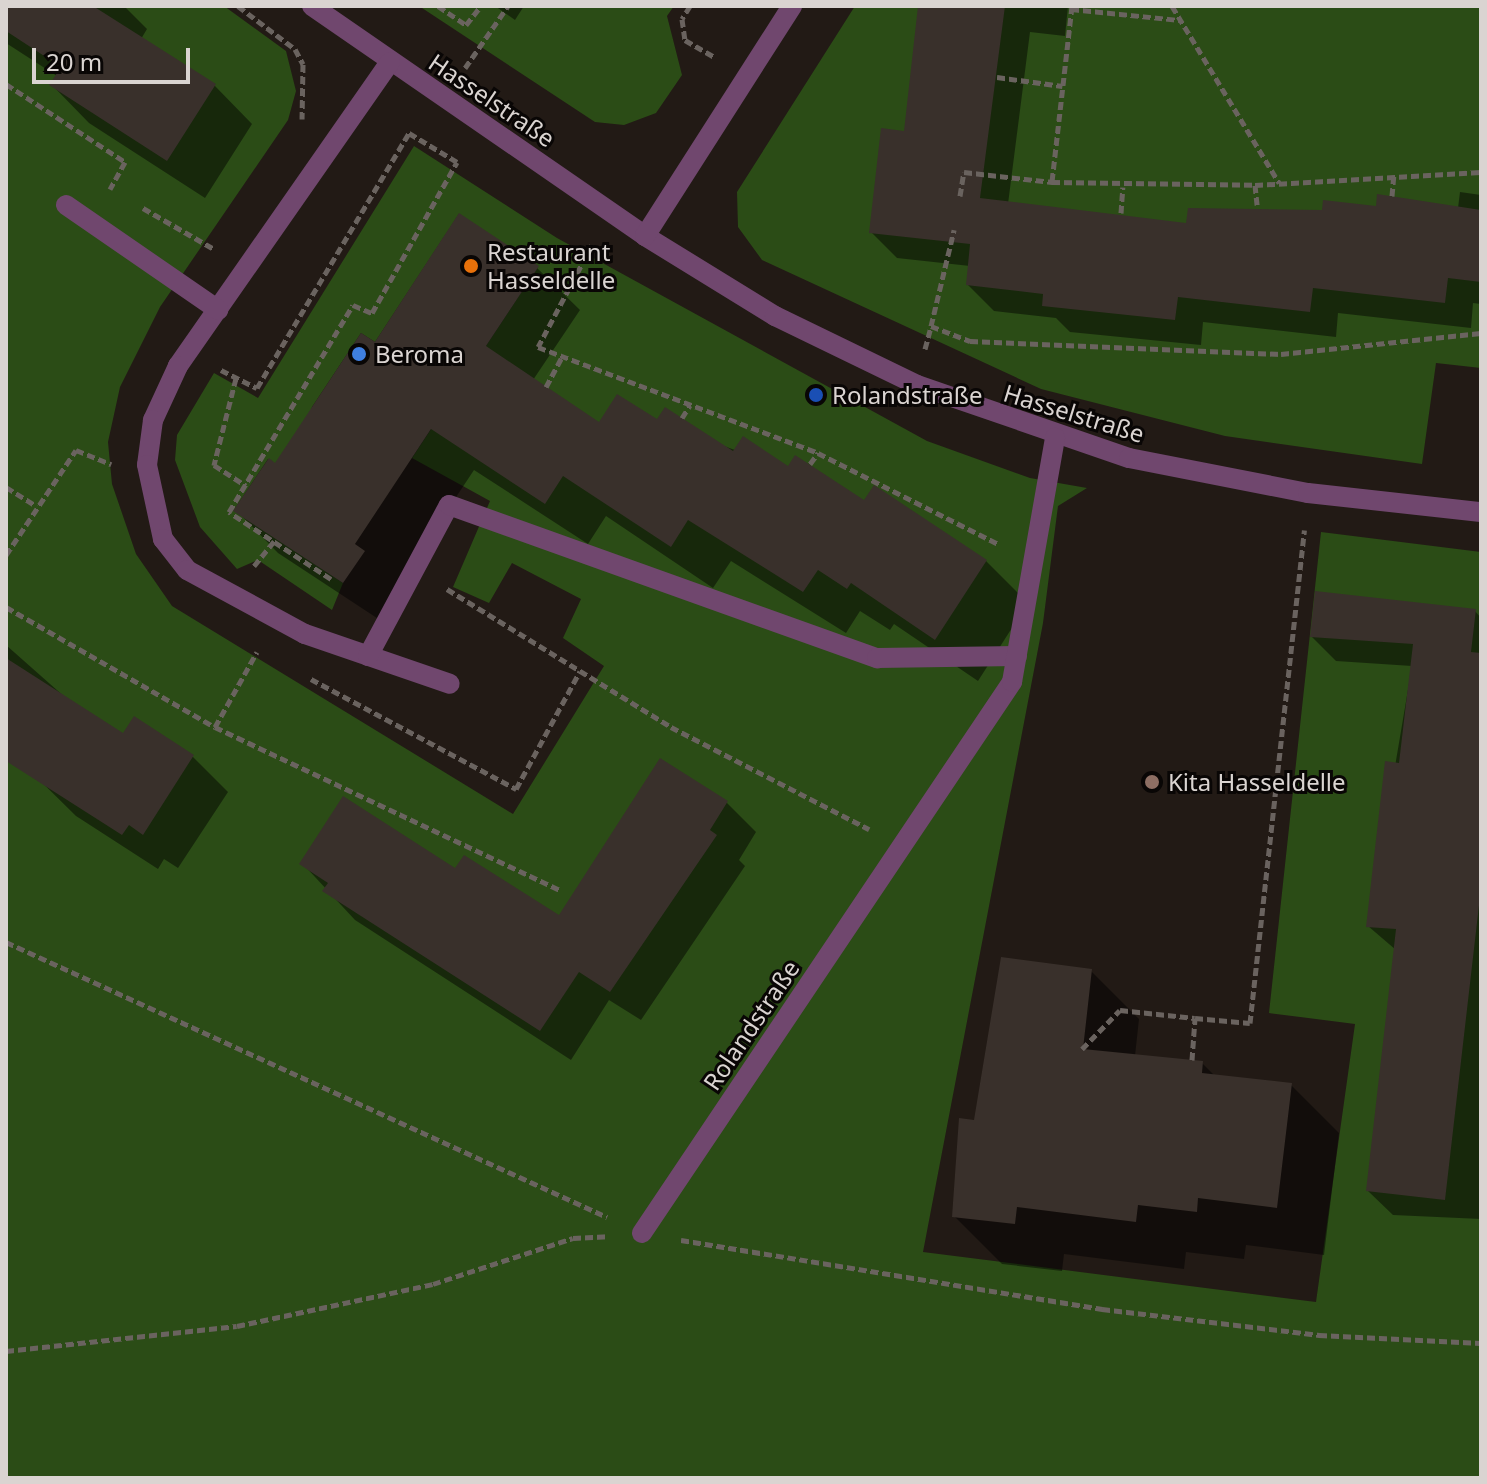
<!DOCTYPE html>
<html>
<head>
<meta charset="utf-8">
<style>
  body { margin:0 }
  #map { position:relative; width:1487px; height:1484px; overflow:hidden; background:#221a15; font-family:"Noto Sans",sans-serif }
  div>[style] { position:absolute }
  [style*='--x'] { left:calc(var(--x)*1px); top:calc(var(--y)*1px); width:calc(var(--w)*1px); rotate:calc(var(--a)*1deg) }
  .green>* { inset:0; background:#2b4c16 }
  .shadow>* { inset:0; background:#0007 }
  .building>* { inset:0; background:#39302b }
  .path>* { height:5px; margin-top:-2.5px; transform-origin:0; background:repeating-linear-gradient(90deg,#6a635f 0 8px,transparent 0 12px) }
  .minor>* { height:20px; margin:-10px; padding:0 10px; transform-origin:10px; border-radius:10px; background:#70476e }
  .dots>* { width:22px; height:22px; translate:-50% -50%; box-sizing:border-box; border:4px solid #090605; border-radius:50% }
  span { translate:-50% -50%; white-space:nowrap; text-align:center; line-height:1.15; -webkit-text-stroke:6px #090605; paint-order:stroke }
  .street-label { font-size:24px; color:#dad4d1 }
  .poi-label { font-size:24px; color:#dad4d1 }
  .left { translate:0 -50%; text-align:left }
  .frame { position:absolute; inset:0; border:8px solid #dad4d1; pointer-events:none }
  .scale { position:absolute; left:32px; top:48px; width:158px; height:36px; box-sizing:border-box; border:4px solid #dad4d1; border-top:0; padding-left:10px; font-size:24px; line-height:28px; white-space:nowrap; color:#dad4d1; -webkit-text-stroke:6px #090605; paint-order:stroke }
</style>
</head>
<body>
<div id="map">
  <div class="green">
    <div style="clip-path:polygon(6px 6px,224px 6px,286px 51px,296px 91px,288px 120px,160px 307px,120px 387px,108px 442px,112px 484px,136px 554px,172px 606px,513px 814px,604px 666px,563px 638px,581px 599px,512px 563px,489px 603px,453px 587px,490px 501px,412px 458px,538px 267px,459px 214px,375px 342px,361px 333px,312px 407px,298px 478px,268px 459px,234px 510px,343px 583px,332px 610px,258px 560px,237px 569px,200px 527px,175px 460px,177px 435px,214px 373px,258px 398px,414px 146px,557px 238px,927px 441px,1030px 478px,1087px 488px,1058px 506px,1043px 623px,923px 1252px,1316px 1302px,1355px 1024px,1269px 1013px,1321px 532px,1481px 552px,1481px 1478px,6px 1478px)"></div>
    <div style="clip-path:polygon(419px 6px,674px 6px,667px 16px,682px 75px,656px 113px,624px 125px,595px 122px)"></div>
    <div style="clip-path:polygon(855px 6px,1481px 6px,1481px 368px,1436px 363px,1422px 464px,1225px 436px,1041px 389px,762px 260px,738px 227px,737px 192px)"></div>
  </div>
  <div class="shadow">
    <div style="clip-path:polygon(6px 6px,124px 6px,147px 29px,141px 39px,215px 86px,252px 124px,205px 198px,89px 123px,52px 85px,57px 76px,6px 43px)"></div>
    <div style="clip-path:polygon(495px 6px,524px 6px,515px 20px)"></div>
    <div style="clip-path:polygon(920px 6px,1068px 6px,1065px 36px,1030px 32px,1008px 204px,1188px 225px,1458px 208px,1460px 192px,1481px 195px,1481px 304px,1473px 303px,1471px 328px,1338px 313px,1336px 337px,1203px 322px,1201px 345px,1070px 332px,1056px 318px,994px 311px,968px 285px,970px 266px,897px 258px,871px 232px,906px 133px)"></div>
    <div style="clip-path:polygon(537px 268px,580px 310px,533px 380px,600px 424px,657px 422px,788px 469px,986px 561px,1028px 603px,978px 681px,894px 624px,890px 630px,860px 611px,846px 633px,731px 561px,713px 588px,606px 516px,588px 544px,474px 470px,397px 586px,386px 624px,278px 553px,236px 510px,375px 345px)"></div>
    <div style="clip-path:polygon(1475px 611px,1481px 618px,1481px 1219px,1393px 1215px,1368px 1191px,1396px 950px,1368px 926px,1412px 666px,1336px 661px,1312px 637px)"></div>
    <div style="clip-path:polygon(6px 645px,67px 699px,123px 735px,193px 757px,228px 792px,178px 868px,164px 859px,158px 869px,76px 816px,6px 747px)"></div>
    <div style="clip-path:polygon(726px 802px,756px 832px,739px 860px,745px 866px,641px 1020px,609px 1000px,571px 1060px,355px 920px,302px 863px,456px 871px,560px 918px)"></div>
    <div style="clip-path:polygon(1091px 971px,1139px 1019px,1135px 1056px,1202px 1063px,1216px 1077px,1291px 1085px,1339px 1133px,1324px 1255px,1246px 1245px,1244px 1259px,1186px 1252px,1184px 1269px,1064px 1254px,1062px 1271px,1002px 1264px,954px 1216px,975px 1122px)"></div>
  </div>
  <div class="building">
    <div style="clip-path:polygon(6px 6px,93px 6px,216px 84px,167px 161px,49px 85px,61px 67px,6px 31px)"></div>
    <div style="clip-path:polygon(918px 6px,1005px 6px,980px 198px,1186px 223px,1188px 208px,1322px 210px,1323px 200px,1376px 206px,1377px 194px,1481px 210px,1481px 282px,1448px 278px,1445px 303px,1313px 288px,1310px 312px,1178px 297px,1175px 320px,1042px 306px,1043px 294px,966px 285px,970px 244px,869px 233px,881px 128px,904px 131px)"></div>
    <div style="clip-path:polygon(459px 213px,539px 266px,486px 346px,599px 422px,617px 394px,657px 419px,665px 407px,733px 451px,743px 436px,788px 466px,795px 455px,864px 500px,874px 485px,987px 560px,935px 640px,851px 583px,847px 589px,818px 570px,803px 592px,688px 520px,671px 547px,563px 476px,545px 504px,431px 429px,355px 544px,365px 551px,343px 583px,233px 511px,269px 458px,275px 463px,361px 333px,375px 342px)"></div>
    <div style="clip-path:polygon(1315px 591px,1476px 609px,1471px 652px,1481px 653px,1481px 888px,1445px 1200px,1366px 1191px,1396px 929px,1366px 927px,1385px 761px,1399px 763px,1413px 644px,1310px 637px)"></div>
    <div style="clip-path:polygon(6px 658px,123px 733px,134px 716px,194px 755px,143px 835px,129px 825px,122px 835px,6px 761px)"></div>
    <div style="clip-path:polygon(660px 758px,728px 801px,710px 830px,717px 835px,610px 992px,579px 972px,540px 1031px,322px 891px,328px 883px,299px 864px,343px 796px,455px 868px,464px 855px,559px 915px)"></div>
    <div style="clip-path:polygon(1001px 957px,1092px 969px,1083px 1049px,1203px 1061px,1202px 1073px,1292px 1083px,1277px 1208px,1198px 1198px,1197px 1212px,1138px 1205px,1136px 1222px,1017px 1207px,1015px 1224px,952px 1217px,959px 1118px,974px 1120px)"></div>
  </div>
  <div class="path">
    <div style="--x:238;--y:6;--w:71;--a:37"></div>
    <div style="--x:295;--y:49;--w:17;--a:62"></div>
    <div style="--x:303;--y:64;--w:55;--a:91"></div>
    <div style="--x:438;--y:6;--w:34;--a:34"></div>
    <div style="--x:466;--y:25;--w:24;--a:-52"></div>
    <div style="--x:690;--y:6;--w:15;--a:122"></div>
    <div style="--x:682;--y:19;--w:21;--a:82"></div>
    <div style="--x:685;--y:40;--w:34;--a:30"></div>
    <div style="--x:1072;--y:6;--w:177;--a:96.5"></div>
    <div style="--x:1052;--y:182;--w:203;--a:0.8"></div>
    <div style="--x:1255;--y:185;--w:226;--a:-3.3"></div>
    <div style="--x:1172;--y:6;--w:207;--a:58.8"></div>
    <div style="--x:1071;--y:9;--w:110;--a:5.8"></div>
    <div style="--x:465;--y:68;--w:75;--a:-55.3"></div>
    <div style="--x:997;--y:77;--w:66;--a:7.9"></div>
    <div style="--x:6;--y:84;--w:142;--a:33.2"></div>
    <div style="--x:125;--y:162;--w:31;--a:119"></div>
    <div style="--x:1255;--y:185;--w:20;--a:84"></div>
    <div style="--x:960;--y:196;--w:24;--a:-81"></div>
    <div style="--x:964;--y:172;--w:89;--a:6.5"></div>
    <div style="--x:1392;--y:196;--w:21;--a:-85"></div>
    <div style="--x:143;--y:208;--w:82;--a:30"></div>
    <div style="--x:1121;--y:213;--w:26;--a:-86"></div>
    <div style="--x:592;--y:245;--w:115;--a:117.9"></div>
    <div style="--x:538;--y:347;--w:299;--a:20.7"></div>
    <div style="--x:818;--y:453;--w:202;--a:26.8"></div>
    <div style="--x:931;--y:326;--w:99;--a:-76.5"></div>
    <div style="--x:925;--y:349;--w:24;--a:-75"></div>
    <div style="--x:931;--y:326;--w:42;--a:21"></div>
    <div style="--x:970;--y:341;--w:311;--a:2.4"></div>
    <div style="--x:1281;--y:354;--w:201;--a:-6"></div>
    <div style="--x:221;--y:370;--w:40;--a:26.6"></div>
    <div style="--x:257;--y:388;--w:297;--a:-59.2"></div>
    <div style="--x:409;--y:133;--w:56;--a:31.1"></div>
    <div style="--x:236;--y:378;--w:90;--a:104.2"></div>
    <div style="--x:214;--y:465;--w:38;--a:33"></div>
    <div style="--x:546;--y:387;--w:34;--a:-62"></div>
    <div style="--x:682;--y:418;--w:15;--a:-58"></div>
    <div style="--x:810;--y:464;--w:14;--a:-54"></div>
    <div style="--x:6;--y:487;--w:36;--a:32"></div>
    <div style="--x:6;--y:555;--w:126;--a:-56.3"></div>
    <div style="--x:76;--y:450;--w:38;--a:22"></div>
    <div style="--x:254;--y:566;--w:32;--a:-51"></div>
    <div style="--x:331;--y:579;--w:122;--a:-146.7"></div>
    <div style="--x:229;--y:512;--w:241;--a:-59.1"></div>
    <div style="--x:353;--y:305;--w:21;--a:23"></div>
    <div style="--x:372;--y:313;--w:173;--a:-60.6"></div>
    <div style="--x:447;--y:589;--w:263;--a:31.6"></div>
    <div style="--x:671;--y:727;--w:223;--a:27.3"></div>
    <div style="--x:6;--y:607;--w:241;--a:29.9"></div>
    <div style="--x:215;--y:727;--w:86;--a:-60.8"></div>
    <div style="--x:311;--y:679;--w:233;--a:28.2"></div>
    <div style="--x:516;--y:789;--w:134;--a:-61.5"></div>
    <div style="--x:215;--y:727;--w:382;--a:25.3"></div>
    <div style="--x:6;--y:942;--w:661;--a:24.59"></div>
    <div style="--x:1082;--y:1049;--w:54;--a:-45.7"></div>
    <div style="--x:1120;--y:1010;--w:75;--a:6.1"></div>
    <div style="--x:1192;--y:1060;--w:42;--a:-85.9"></div>
    <div style="--x:1195;--y:1018;--w:55;--a:5.2"></div>
    <div style="--x:1250;--y:1023;--w:496;--a:-83.7"></div>
    <div style="--x:681;--y:1240;--w:427;--a:9.3"></div>
    <div style="--x:1102;--y:1309;--w:219;--a:6.8"></div>
    <div style="--x:1319;--y:1335;--w:162;--a:2.8"></div>
    <div style="--x:6;--y:1351;--w:232;--a:-6.2"></div>
    <div style="--x:237;--y:1326;--w:200;--a:-12.1"></div>
    <div style="--x:433;--y:1284;--w:147;--a:-18.2"></div>
    <div style="--x:573;--y:1238;--w:35;--a:-3"></div>
  </div>
  <div class="minor">
    <div style="--x:312;--y:6;--w:405;--a:34.6"></div>
    <div style="--x:645;--y:236;--w:153;--a:31.6"></div>
    <div style="--x:775;--y:316;--w:158;--a:25.9"></div>
    <div style="--x:917;--y:385;--w:224;--a:19"></div>
    <div style="--x:1129;--y:458;--w:182;--a:11.1"></div>
    <div style="--x:1308;--y:493;--w:174;--a:6.3"></div>
    <div style="--x:390;--y:62;--w:371;--a:124.9"></div>
    <div style="--x:178;--y:366;--w:60;--a:114.8"></div>
    <div style="--x:153;--y:420;--w:45;--a:97.6"></div>
    <div style="--x:147;--y:465;--w:76;--a:77.8"></div>
    <div style="--x:163;--y:539;--w:39;--a:52"></div>
    <div style="--x:187;--y:570;--w:134;--a:28.5"></div>
    <div style="--x:305;--y:634;--w:153;--a:19"></div>
    <div style="--x:66;--y:205;--w:185;--a:34.6"></div>
    <div style="--x:645;--y:236;--w:273;--a:-57.4"></div>
    <div style="--x:368;--y:656;--w:171;--a:-61.8"></div>
    <div style="--x:449;--y:505;--w:455;--a:19.7"></div>
    <div style="--x:877;--y:658;--w:140;--a:-0.8"></div>
    <div style="--x:642;--y:1233;--w:664;--a:-56.12"></div>
    <div style="--x:1012;--y:682;--w:248;--a:-80"></div>
  </div>
  <div class="dots">
    <div style="left:471px;top:266px;background:#e8710a"></div>
    <div style="left:359px;top:354px;background:#3f7fe0"></div>
    <div style="left:816px;top:395px;background:#1a4fb4"></div>
    <div style="left:1152px;top:782px;background:#8d6e63"></div>
  </div>
  <div class="street-label">
    <span style="left:492px;top:100px;rotate:34deg">Hasselstraße</span>
    <span style="left:1074px;top:413px;rotate:17deg">Hasselstraße</span>
    <span style="left:751px;top:1025px;rotate:-56deg">Rolandstraße</span>
  </div>
  <div class="poi-label">
    <span class="left" style="left:487px;top:266px">Restaurant<br>Hasseldelle</span>
    <span class="left" style="left:375px;top:354px">Beroma</span>
    <span class="left" style="left:832px;top:395px">Rolandstraße</span>
    <span class="left" style="left:1168px;top:782px">Kita Hasseldelle</span>
  </div>
  <div class="frame"></div>
  <div class="scale">20 m</div>
</div>
</body>
</html>
